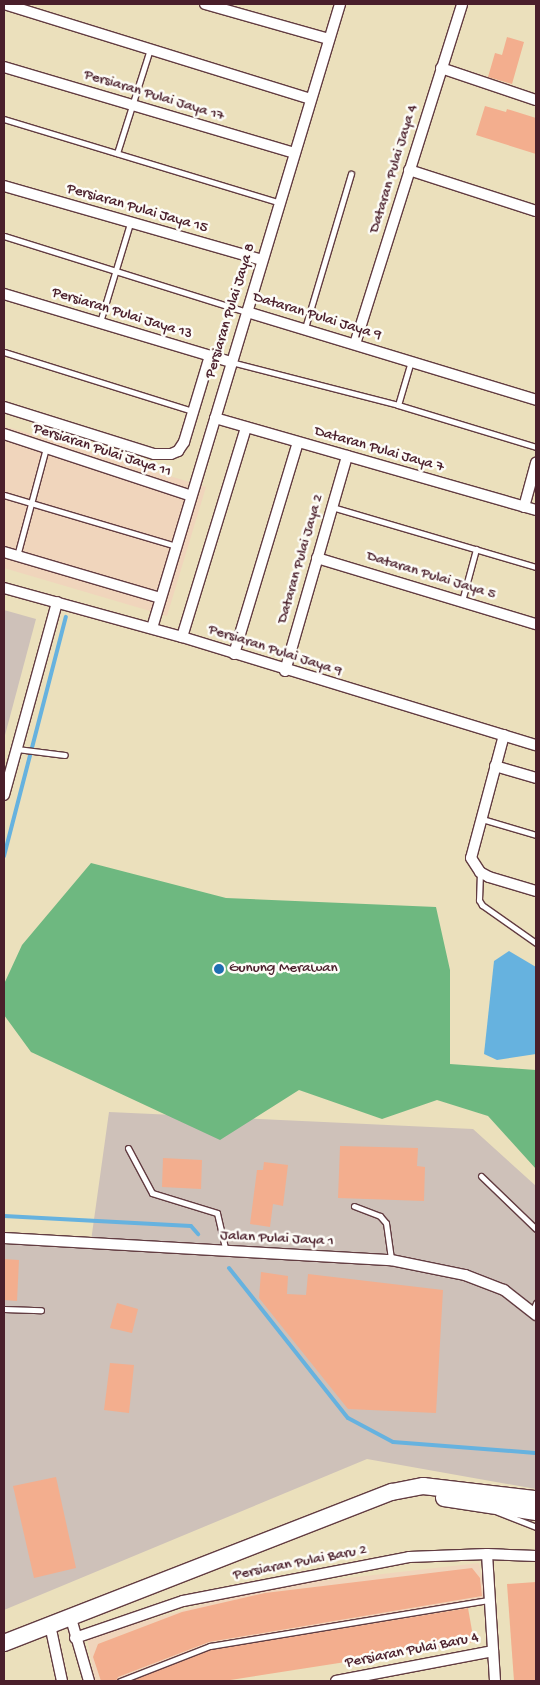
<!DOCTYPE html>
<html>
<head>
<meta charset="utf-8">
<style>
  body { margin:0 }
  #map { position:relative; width:540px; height:1685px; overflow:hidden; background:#ebe0bc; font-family:"Gochi Hand",sans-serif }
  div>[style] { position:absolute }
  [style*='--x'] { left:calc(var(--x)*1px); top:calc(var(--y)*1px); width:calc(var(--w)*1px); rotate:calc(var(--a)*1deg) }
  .built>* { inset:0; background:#f0d5bc }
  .industrial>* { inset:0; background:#cec1b9 }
  .forest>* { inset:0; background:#6eb880 }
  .water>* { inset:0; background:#66b2df }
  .stream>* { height:4px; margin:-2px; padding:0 2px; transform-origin:2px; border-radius:2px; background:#66b2df }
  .building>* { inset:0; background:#f3ae8e }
  .roads { filter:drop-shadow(1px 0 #623c41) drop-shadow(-1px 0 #623c41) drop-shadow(0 1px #623c41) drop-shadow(0 -1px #623c41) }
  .service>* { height:5px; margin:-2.5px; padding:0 2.5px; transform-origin:2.5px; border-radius:2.5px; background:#fff }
  .minor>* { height:10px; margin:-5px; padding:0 5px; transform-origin:5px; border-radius:5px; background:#fff }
  .primary>* { height:16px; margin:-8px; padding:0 8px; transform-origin:8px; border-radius:8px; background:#fff }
  .dots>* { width:14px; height:14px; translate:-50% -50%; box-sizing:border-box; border:2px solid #fdfcf7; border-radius:50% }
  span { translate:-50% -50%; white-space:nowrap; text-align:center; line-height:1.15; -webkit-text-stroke:5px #fdfcf7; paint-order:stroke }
  .street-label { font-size:15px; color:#4a1f2b }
  .poi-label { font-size:15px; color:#4a1f2b }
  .left { translate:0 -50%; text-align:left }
  .frame { position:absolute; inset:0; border:5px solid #4a1f2b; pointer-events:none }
</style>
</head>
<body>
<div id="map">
  <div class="built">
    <div style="clip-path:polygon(4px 426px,206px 487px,167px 616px,4px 568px)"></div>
    <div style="clip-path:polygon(479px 1563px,486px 1600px,209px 1645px,116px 1681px,95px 1681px,87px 1638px,260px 1588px)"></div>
  </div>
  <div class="industrial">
    <div style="clip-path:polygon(4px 610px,36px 619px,4px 739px)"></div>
    <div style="clip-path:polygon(109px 1112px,473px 1129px,536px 1186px,536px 1489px,367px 1459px,4px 1610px,4px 1244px,90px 1248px)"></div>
  </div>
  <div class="forest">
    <div style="clip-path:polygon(91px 863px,226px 898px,436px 907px,450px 970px,450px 1064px,536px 1070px,536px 1169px,488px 1116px,437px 1100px,382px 1119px,299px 1090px,220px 1140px,31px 1052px,4px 1015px,4px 984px,22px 945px)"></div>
  </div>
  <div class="water">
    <div style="clip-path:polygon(509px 951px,536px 967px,536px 1054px,497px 1060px,484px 1054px,494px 961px)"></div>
  </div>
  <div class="stream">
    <div style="--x:4;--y:856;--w:247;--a:-75.5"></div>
    <div style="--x:4;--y:1216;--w:187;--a:3.1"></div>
    <div style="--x:191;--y:1226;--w:11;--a:49"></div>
    <div style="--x:229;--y:1268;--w:191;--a:51.6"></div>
    <div style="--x:348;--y:1418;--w:51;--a:28.1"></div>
    <div style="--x:393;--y:1442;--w:143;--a:4.4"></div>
  </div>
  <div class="building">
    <div style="clip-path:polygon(507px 37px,524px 42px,512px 84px,488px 77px,495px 53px,502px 55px)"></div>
    <div style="clip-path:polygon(485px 106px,506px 112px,507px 109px,536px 118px,536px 154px,476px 135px)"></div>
    <div style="clip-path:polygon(340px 1146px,418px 1148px,417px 1166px,425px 1167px,424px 1201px,338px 1198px)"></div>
    <div style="clip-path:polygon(163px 1158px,202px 1160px,201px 1189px,162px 1187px)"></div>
    <div style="clip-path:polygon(264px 1162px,288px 1165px,283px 1206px,273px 1204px,270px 1227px,250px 1224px,257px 1170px,263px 1170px)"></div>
    <div style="clip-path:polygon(4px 1259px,19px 1260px,17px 1301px,4px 1300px)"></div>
    <div style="clip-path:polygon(261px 1272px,288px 1276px,287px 1294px,306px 1295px,308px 1274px,443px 1290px,436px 1413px,348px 1409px,259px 1298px)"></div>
    <div style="clip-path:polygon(117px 1303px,138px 1309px,132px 1333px,110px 1328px)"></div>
    <div style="clip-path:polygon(110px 1363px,134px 1365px,129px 1413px,104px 1410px)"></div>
    <div style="clip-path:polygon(56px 1477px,76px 1568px,34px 1578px,13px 1486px)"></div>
    <div style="clip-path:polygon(472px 1568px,480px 1578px,482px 1596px,209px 1642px,118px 1677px,116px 1681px,101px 1681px,93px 1657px,98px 1644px,182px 1612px,265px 1593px)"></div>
    <div style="clip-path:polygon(536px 1582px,536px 1681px,514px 1681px,507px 1584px)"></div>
    <div style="clip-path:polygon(468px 1608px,474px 1642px,224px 1681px,131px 1681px,211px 1650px)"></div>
  </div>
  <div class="roads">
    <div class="service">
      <div style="--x:4;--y:119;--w:288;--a:16.9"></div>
      <div style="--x:117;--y:153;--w:109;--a:-72.4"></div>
      <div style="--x:4;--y:236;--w:255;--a:17.4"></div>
      <div style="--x:100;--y:322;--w:103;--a:-73.1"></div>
      <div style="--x:305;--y:328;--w:161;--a:-73.4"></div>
      <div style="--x:4;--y:352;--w:197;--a:17.4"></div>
      <div style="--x:231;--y:362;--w:172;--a:14.4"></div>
      <div style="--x:398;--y:405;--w:144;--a:16.9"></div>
      <div style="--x:398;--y:405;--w:46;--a:-73.5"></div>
      <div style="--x:4;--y:495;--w:179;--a:16.5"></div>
      <div style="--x:332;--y:507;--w:213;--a:16.4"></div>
      <div style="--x:17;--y:556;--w:112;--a:-75"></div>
      <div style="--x:462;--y:601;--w:54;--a:-74.9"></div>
      <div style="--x:17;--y:749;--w:48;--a:7.1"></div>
      <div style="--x:482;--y:819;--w:56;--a:16.5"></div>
      <div style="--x:480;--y:872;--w:28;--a:92"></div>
      <div style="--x:479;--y:900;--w:6;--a:59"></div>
      <div style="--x:482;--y:905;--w:66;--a:35.1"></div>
      <div style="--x:128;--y:1148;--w:51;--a:61.9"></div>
      <div style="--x:152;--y:1193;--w:68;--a:17.1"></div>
      <div style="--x:217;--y:1213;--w:40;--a:77"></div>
      <div style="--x:481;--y:1176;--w:76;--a:43.9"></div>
      <div style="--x:354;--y:1206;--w:28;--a:21"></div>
      <div style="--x:380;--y:1216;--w:9;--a:49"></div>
      <div style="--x:386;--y:1223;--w:37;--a:82"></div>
      <div style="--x:4;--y:1309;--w:37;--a:2"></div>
      <div style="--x:533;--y:1310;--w:8;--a:-67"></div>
      <div style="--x:498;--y:1512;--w:41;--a:21.5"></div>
      <div style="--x:120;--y:1681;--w:97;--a:-21.3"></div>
      <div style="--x:210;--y:1646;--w:282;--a:-9.4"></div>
    </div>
    <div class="minor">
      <div style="--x:4;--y:4;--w:321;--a:17.2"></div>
      <div style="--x:205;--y:4;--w:129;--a:15.8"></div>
      <div style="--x:4;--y:67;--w:303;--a:16.5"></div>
      <div style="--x:441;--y:68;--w:100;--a:18.6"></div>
      <div style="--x:409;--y:170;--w:133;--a:17.9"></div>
      <div style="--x:4;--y:186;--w:268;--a:16"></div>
      <div style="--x:4;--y:294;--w:237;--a:16.7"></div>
      <div style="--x:247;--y:312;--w:302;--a:16.9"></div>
      <div style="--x:355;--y:344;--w:356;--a:-72.5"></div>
      <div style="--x:4;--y:407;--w:157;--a:17.4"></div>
      <div style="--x:154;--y:454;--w:17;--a:0"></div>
      <div style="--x:171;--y:454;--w:8;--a:-23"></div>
      <div style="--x:178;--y:451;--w:11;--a:-56"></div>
      <div style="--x:184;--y:442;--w:90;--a:-73.2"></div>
      <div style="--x:215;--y:418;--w:334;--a:16"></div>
      <div style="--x:4;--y:434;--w:197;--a:18.3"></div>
      <div style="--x:524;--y:507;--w:46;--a:-74.7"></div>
      <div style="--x:4;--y:552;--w:163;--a:16.4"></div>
      <div style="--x:317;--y:558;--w:229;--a:16.8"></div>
      <div style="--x:4;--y:588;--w:185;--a:15.4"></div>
      <div style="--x:182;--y:637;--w:370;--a:17"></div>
      <div style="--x:152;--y:628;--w:652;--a:-73.23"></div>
      <div style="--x:182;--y:637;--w:219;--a:-73"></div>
      <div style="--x:234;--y:654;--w:221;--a:-73.2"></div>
      <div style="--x:285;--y:671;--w:224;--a:-73.9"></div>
      <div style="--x:504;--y:735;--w:127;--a:105"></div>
      <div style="--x:471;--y:858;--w:17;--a:57"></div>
      <div style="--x:480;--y:872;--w:10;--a:29"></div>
      <div style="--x:489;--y:877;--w:49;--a:16.6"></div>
      <div style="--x:495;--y:766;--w:43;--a:16.3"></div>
      <div style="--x:4;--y:795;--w:200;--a:-74.6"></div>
      <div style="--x:4;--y:1238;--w:388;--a:3.3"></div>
      <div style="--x:391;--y:1260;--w:76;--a:11.5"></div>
      <div style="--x:465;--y:1275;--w:42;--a:21"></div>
      <div style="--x:504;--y:1290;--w:41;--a:38"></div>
      <div style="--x:487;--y:1554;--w:127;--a:86.4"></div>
      <div style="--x:70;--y:1615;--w:69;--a:73.9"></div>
      <div style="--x:50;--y:1625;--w:57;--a:77.9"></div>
      <div style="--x:75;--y:1638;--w:114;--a:-18.9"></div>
      <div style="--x:183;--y:1601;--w:230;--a:-11"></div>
      <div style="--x:409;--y:1557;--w:78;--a:-2.2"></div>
      <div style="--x:487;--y:1554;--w:49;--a:2.3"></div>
      <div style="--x:336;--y:1681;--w:160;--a:-10.8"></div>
    </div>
    <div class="primary">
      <div style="--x:444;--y:1498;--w:93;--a:8.7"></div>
      <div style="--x:4;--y:1643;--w:416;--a:-21.3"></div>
      <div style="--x:392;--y:1492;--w:32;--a:-11"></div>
      <div style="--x:423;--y:1486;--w:114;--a:6.6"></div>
    </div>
  </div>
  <div class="dots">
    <div style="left:219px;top:969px;background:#1f6fb2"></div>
  </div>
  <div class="street-label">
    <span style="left:154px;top:96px;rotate:17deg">Persiaran Pulai Jaya 17</span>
    <span style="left:394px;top:169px;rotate:-73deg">Dataran Pulai Jaya 4</span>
    <span style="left:137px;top:209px;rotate:16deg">Persiaran Pulai Jaya 15</span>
    <span style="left:231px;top:311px;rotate:-73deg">Persiaran Pulai Jaya 8</span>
    <span style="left:122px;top:314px;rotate:17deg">Persiaran Pulai Jaya 13</span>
    <span style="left:317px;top:317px;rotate:17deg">Dataran Pulai Jaya 9</span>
    <span style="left:379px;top:450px;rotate:16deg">Dataran Pulai Jaya 7</span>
    <span style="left:102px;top:451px;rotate:18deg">Persiaran Pulai Jaya 11</span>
    <span style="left:301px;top:559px;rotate:-74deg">Dataran Pulai Jaya 2</span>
    <span style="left:431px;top:576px;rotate:17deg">Dataran Pulai Jaya 5</span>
    <span style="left:275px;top:651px;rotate:18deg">Persiaran Pulai Jaya 9</span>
    <span style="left:277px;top:1239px;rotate:3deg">Jalan Pulai Jaya 1</span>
    <span style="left:300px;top:1563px;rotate:-11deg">Persiaran Pulai Baru 2</span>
    <span style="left:412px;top:1651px;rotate:-11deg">Persiaran Pulai Baru 4</span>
  </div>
  <div class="poi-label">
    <span class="left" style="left:229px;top:969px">Gunung Merawan</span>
  </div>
  <div class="frame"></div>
</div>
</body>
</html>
